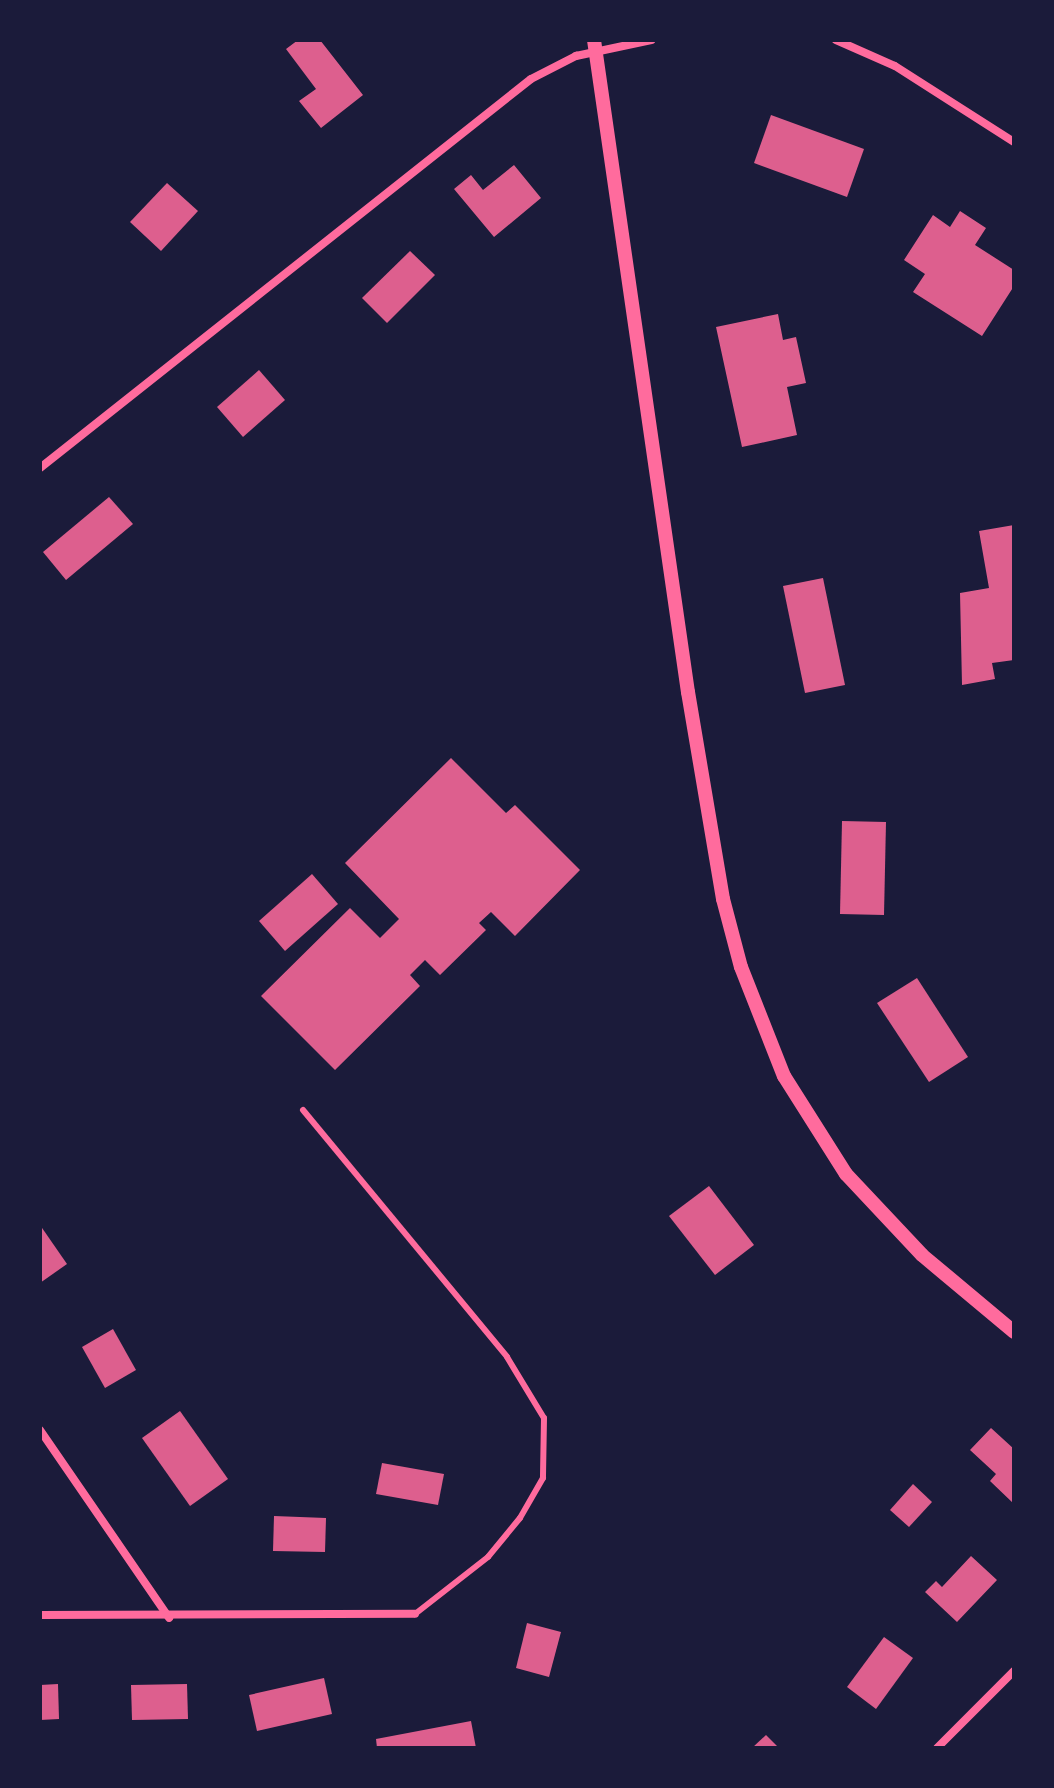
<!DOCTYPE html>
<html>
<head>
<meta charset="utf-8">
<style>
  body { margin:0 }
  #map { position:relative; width:1054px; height:1788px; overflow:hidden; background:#1b1b3a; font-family:Spectral,serif }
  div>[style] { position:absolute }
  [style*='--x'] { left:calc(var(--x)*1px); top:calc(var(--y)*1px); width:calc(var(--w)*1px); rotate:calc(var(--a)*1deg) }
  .building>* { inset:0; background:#dd5f8e }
  .service>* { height:6px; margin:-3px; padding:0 3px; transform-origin:3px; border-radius:3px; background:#ff6b9d }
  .minor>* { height:8px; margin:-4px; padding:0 4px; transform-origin:4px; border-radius:4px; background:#ff6b9d }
  .tertiary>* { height:14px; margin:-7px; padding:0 7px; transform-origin:7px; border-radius:7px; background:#ff6b9d }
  span { translate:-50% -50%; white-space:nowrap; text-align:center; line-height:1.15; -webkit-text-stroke:7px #1b1b3a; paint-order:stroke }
  .frame { position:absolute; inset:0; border:42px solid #1b1b3a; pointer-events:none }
</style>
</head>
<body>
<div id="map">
  <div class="building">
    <div style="clip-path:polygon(298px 40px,320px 40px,363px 95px,321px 128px,299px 101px,316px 89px,286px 49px)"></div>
    <div style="clip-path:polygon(771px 115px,864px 149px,847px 197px,754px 163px)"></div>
    <div style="clip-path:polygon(514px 165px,541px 198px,494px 237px,454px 189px,471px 175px,483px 190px)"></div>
    <div style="clip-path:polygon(167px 183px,198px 211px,161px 251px,130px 222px)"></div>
    <div style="clip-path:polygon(960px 211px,986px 228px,975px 245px,1014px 270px,1014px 286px,982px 336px,913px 292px,925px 274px,904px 260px,933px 215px,950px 227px)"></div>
    <div style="clip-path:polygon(410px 251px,435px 275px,387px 323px,362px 298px)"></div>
    <div style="clip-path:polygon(778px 314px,783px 340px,796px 337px,806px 383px,787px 387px,797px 435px,742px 447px,716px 327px)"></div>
    <div style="clip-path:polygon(259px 370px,285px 400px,243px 437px,217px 407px)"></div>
    <div style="clip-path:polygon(109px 497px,133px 524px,66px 580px,43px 552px)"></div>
    <div style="clip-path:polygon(1014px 525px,1014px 660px,992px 663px,995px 679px,962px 685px,960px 593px,989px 588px,979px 531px)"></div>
    <div style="clip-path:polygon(823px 578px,845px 685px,805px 693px,783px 586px)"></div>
    <div style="clip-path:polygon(451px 758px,506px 813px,515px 805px,580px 870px,515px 936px,491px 912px,479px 923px,486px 930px,440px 975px,425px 960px,410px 975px,420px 986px,335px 1070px,261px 996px,350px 908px,380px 938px,399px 919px,345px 863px)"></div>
    <div style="clip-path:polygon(842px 821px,886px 822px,884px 915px,840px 914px)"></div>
    <div style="clip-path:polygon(312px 874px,338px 904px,285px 951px,259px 921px)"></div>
    <div style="clip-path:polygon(917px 978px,968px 1057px,929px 1082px,877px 1003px)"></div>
    <div style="clip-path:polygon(709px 1186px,754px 1245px,715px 1275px,669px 1216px)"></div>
    <div style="clip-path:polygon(40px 1225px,67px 1264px,40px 1283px)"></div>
    <div style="clip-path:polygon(113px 1329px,136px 1370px,105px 1388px,82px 1347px)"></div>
    <div style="clip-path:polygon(180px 1411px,228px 1479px,190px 1506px,142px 1438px)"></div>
    <div style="clip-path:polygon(991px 1428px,1014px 1449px,1014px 1504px,990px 1481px,996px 1474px,970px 1450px)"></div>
    <div style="clip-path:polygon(382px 1463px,444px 1474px,438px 1505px,376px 1494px)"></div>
    <div style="clip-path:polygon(913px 1484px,932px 1502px,909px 1527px,890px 1510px)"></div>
    <div style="clip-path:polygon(274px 1516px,326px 1518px,325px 1552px,273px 1551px)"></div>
    <div style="clip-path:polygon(971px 1556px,997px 1580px,957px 1622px,925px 1592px,936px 1581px,942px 1587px)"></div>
    <div style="clip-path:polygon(527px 1623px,561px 1632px,549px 1677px,516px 1668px)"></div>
    <div style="clip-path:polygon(884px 1637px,913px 1658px,876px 1709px,847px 1687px)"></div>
    <div style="clip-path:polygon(324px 1678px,332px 1714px,257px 1731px,249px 1695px)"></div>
    <div style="clip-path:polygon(58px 1684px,59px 1719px,40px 1720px,40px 1685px)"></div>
    <div style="clip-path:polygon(187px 1684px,188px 1719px,132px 1720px,131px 1685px)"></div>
    <div style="clip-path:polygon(471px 1721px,476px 1748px,377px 1748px,376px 1739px)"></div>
    <div style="clip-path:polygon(766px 1735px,779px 1748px,752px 1748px)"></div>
  </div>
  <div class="service">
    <div style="--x:303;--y:1110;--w:320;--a:50.4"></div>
    <div style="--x:507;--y:1357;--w:71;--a:58.8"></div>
    <div style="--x:544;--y:1418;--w:60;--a:91"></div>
    <div style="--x:543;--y:1478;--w:46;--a:119.9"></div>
    <div style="--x:520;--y:1518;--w:50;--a:129.4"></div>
    <div style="--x:488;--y:1557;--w:93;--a:142"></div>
  </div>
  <div class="minor">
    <div style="--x:836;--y:40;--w:64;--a:23.8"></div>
    <div style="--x:895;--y:66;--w:141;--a:32.6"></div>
    <div style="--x:40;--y:468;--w:626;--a:-38.39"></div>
    <div style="--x:531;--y:79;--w:51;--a:-27.1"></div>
    <div style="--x:576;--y:56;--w:77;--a:-12"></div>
    <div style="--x:40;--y:1430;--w:228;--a:55.5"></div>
    <div style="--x:40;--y:1615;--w:375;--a:-0.2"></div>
    <div style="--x:937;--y:1748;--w:109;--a:-45"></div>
  </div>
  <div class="tertiary">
    <div style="--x:594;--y:40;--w:659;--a:81.8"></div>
    <div style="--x:688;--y:692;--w:210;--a:80.4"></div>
    <div style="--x:723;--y:899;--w:70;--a:75.2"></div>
    <div style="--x:741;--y:967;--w:117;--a:68.5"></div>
    <div style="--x:784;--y:1076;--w:116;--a:57.7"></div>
    <div style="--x:846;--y:1174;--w:111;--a:46.8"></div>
    <div style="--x:922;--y:1255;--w:120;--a:39.9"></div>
  </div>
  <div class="frame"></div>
</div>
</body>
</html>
